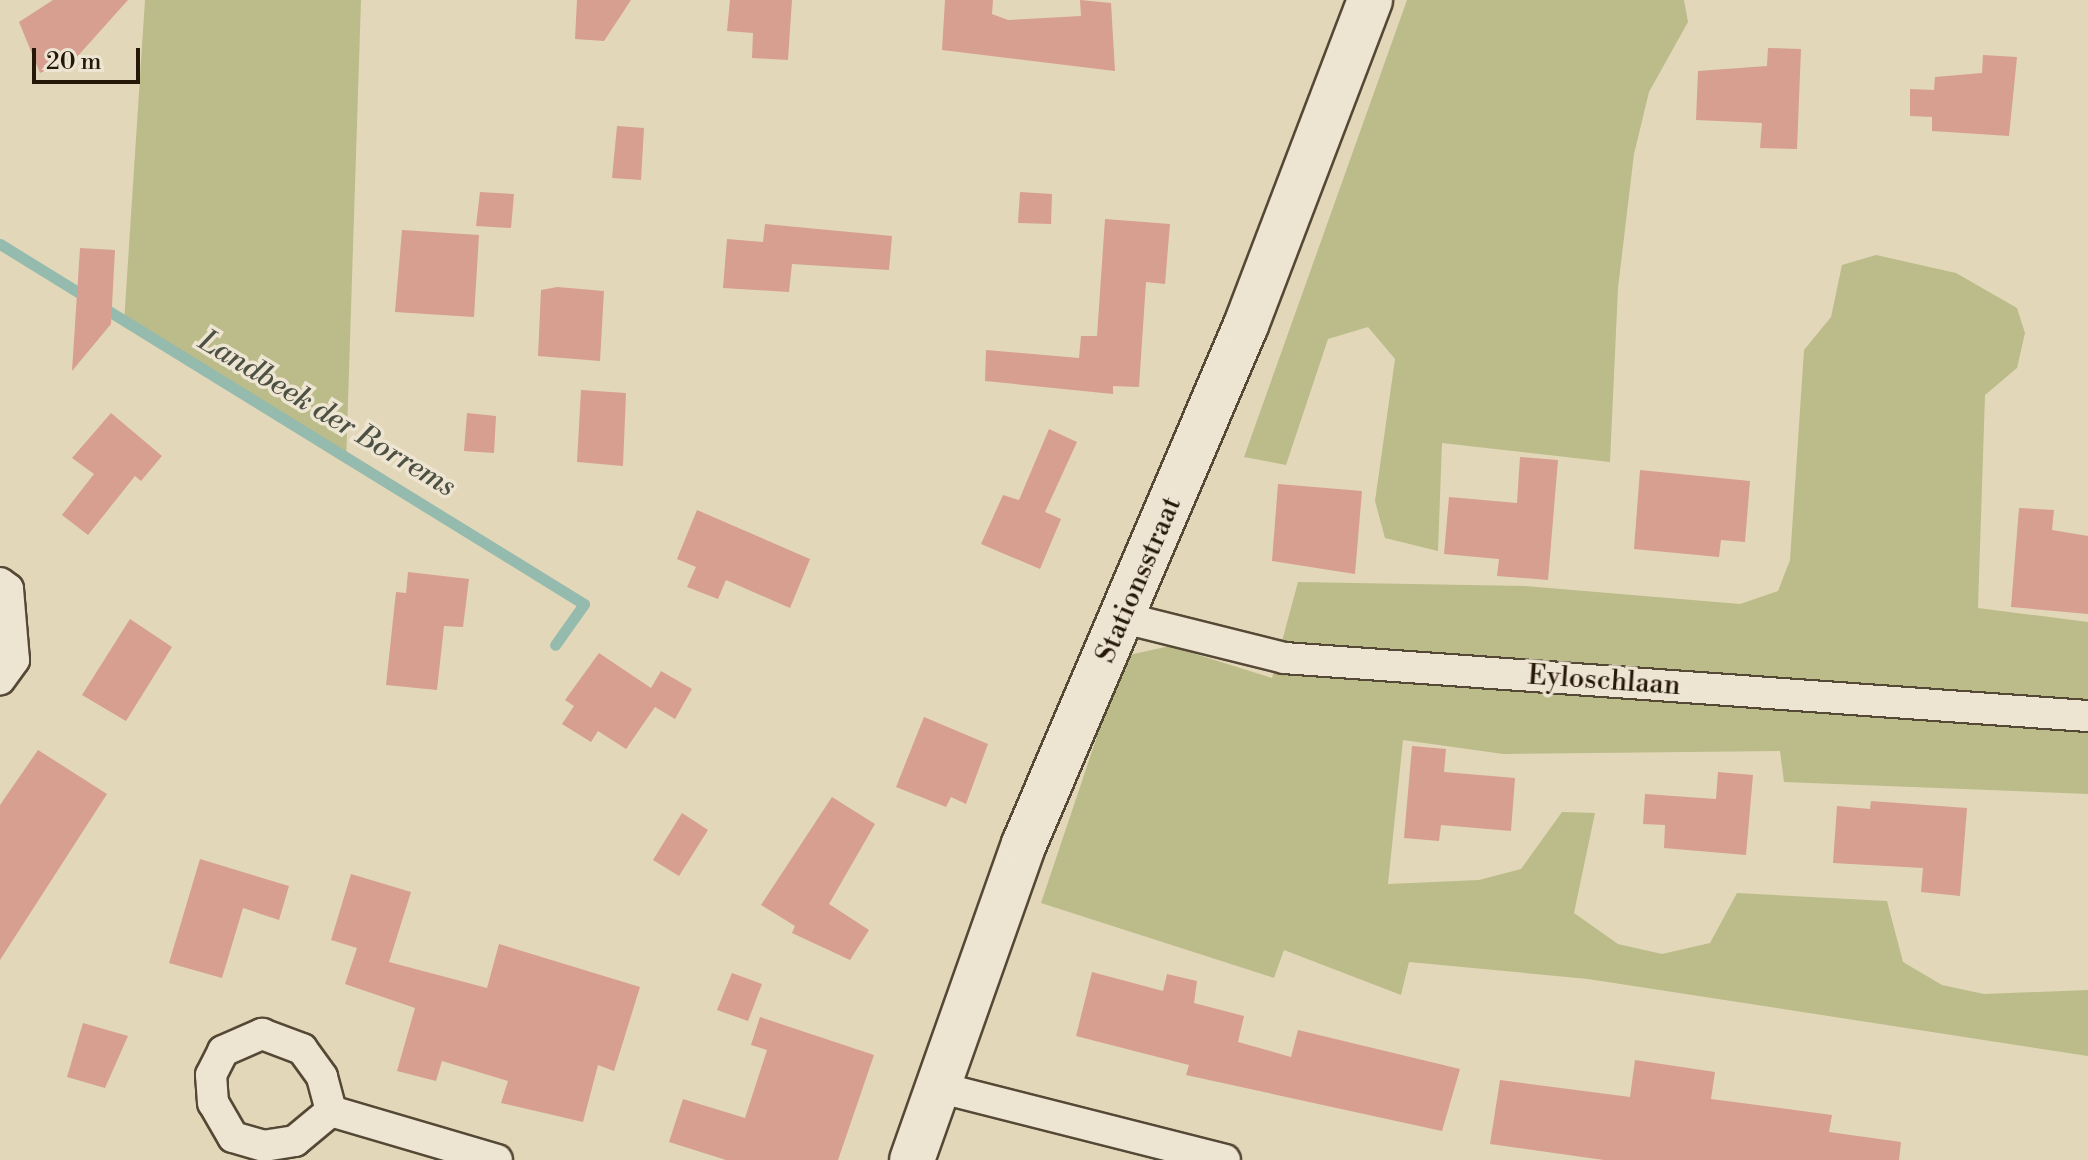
<!DOCTYPE html>
<html>
<head>
<meta charset="utf-8">
<style>
  body { margin:0 }
  #map { position:relative; width:2088px; height:1160px; overflow:hidden; background:#e3d7b9; font-family:"Libre Bodoni",serif }
  div>[style] { position:absolute }
  [style*='--x'] { left:calc(var(--x)*1px); top:calc(var(--y)*1px); width:calc(var(--w)*1px); rotate:calc(var(--a)*1deg) }
  .green>* { inset:0; background:#bbbc8a }
  .stream>* { height:11px; margin:-5.5px; padding:0 5.5px; transform-origin:5.5px; border-radius:5.5px; background:#95baae }
  .building>* { inset:0; background:#d69f90 }
  .roads { filter:drop-shadow(2px 0 #554835) drop-shadow(-2px 0 #554835) drop-shadow(0 2px #554835) drop-shadow(0 -2px #554835) }
  .street>* { height:30px; margin:-15px; padding:0 15px; transform-origin:15px; border-radius:15px; background:#ede5d2 }
  .secondary>* { height:44px; margin:-22px; padding:0 22px; transform-origin:22px; border-radius:22px; background:#ede5d2 }
  span { translate:-50% -50%; white-space:nowrap; text-align:center; line-height:1.15; -webkit-text-stroke:7px #ede5d2; paint-order:stroke }
  .street-label { font-size:28px; color:#261809 }
  .water-label { font-size:30px; color:#4d5143; font-style:italic }
  .scale { position:absolute; left:32px; top:48px; width:108px; height:36px; box-sizing:border-box; border:4px solid #261809; border-top:0; padding-left:10px; font-size:24px; line-height:28px; white-space:nowrap; color:#261809; -webkit-text-stroke:6px #ede5d2; paint-order:stroke }
</style>
</head>
<body>
<div id="map">
  <div class="green">
    <div style="clip-path:polygon(145px 0,361px 0,346px 464px,124px 323px)"></div>
    <div style="clip-path:polygon(1407px 0,1684px 0,1688px 22px,1649px 92px,1634px 154px,1618px 288px,1610px 462px,1442px 443px,1438px 551px,1385px 538px,1375px 501px,1395px 359px,1368px 327px,1328px 339px,1286px 465px,1244px 457px)"></div>
    <div style="clip-path:polygon(1876px 255px,1956px 273px,2017px 308px,2025px 333px,2017px 368px,1985px 395px,1978px 608px,2088px 622px,2088px 794px,1784px 782px,1780px 751px,1503px 754px,1403px 740px,1388px 884px,1479px 880px,1521px 869px,1562px 812px,1595px 813px,1574px 913px,1618px 944px,1662px 954px,1710px 943px,1737px 893px,1887px 901px,1903px 962px,1942px 985px,1984px 994px,2088px 990px,2088px 1056px,1588px 979px,1409px 962px,1401px 995px,1284px 950px,1274px 978px,1041px 903px,1124px 656px,1170px 646px,1272px 678px,1298px 582px,1525px 586px,1740px 604px,1778px 591px,1790px 560px,1804px 350px,1831px 317px,1842px 265px)"></div>
  </div>
  <div class="stream">
    <div style="--x:0;--y:244;--w:686;--a:31.65"></div>
    <div style="--x:584;--y:604;--w:50;--a:125.3"></div>
  </div>
  <div class="building">
    <div style="clip-path:polygon(53px 0,128px 0,76px 58px,40px 73px,19px 22px)"></div>
    <div style="clip-path:polygon(577px 0,631px 0,604px 41px,575px 39px)"></div>
    <div style="clip-path:polygon(730px 0,792px 0,788px 60px,752px 58px,753px 33px,727px 31px)"></div>
    <div style="clip-path:polygon(945px 0,993px 0,992px 14px,1008px 20px,1081px 16px,1080px 0,1111px 3px,1115px 71px,942px 50px)"></div>
    <div style="clip-path:polygon(1768px 48px,1801px 49px,1797px 149px,1760px 148px,1762px 123px,1696px 120px,1698px 71px,1767px 66px)"></div>
    <div style="clip-path:polygon(1983px 55px,2017px 57px,2009px 136px,1932px 131px,1932px 117px,1910px 116px,1910px 89px,1934px 90px,1935px 77px,1982px 73px)"></div>
    <div style="clip-path:polygon(617px 126px,644px 128px,641px 180px,612px 178px)"></div>
    <div style="clip-path:polygon(480px 192px,514px 194px,511px 228px,476px 226px)"></div>
    <div style="clip-path:polygon(1020px 192px,1052px 194px,1051px 224px,1018px 223px)"></div>
    <div style="clip-path:polygon(1105px 219px,1170px 224px,1165px 284px,1146px 282px,1139px 387px,1113px 386px,1113px 394px,985px 381px,986px 350px,1079px 358px,1081px 336px,1097px 336px)"></div>
    <div style="clip-path:polygon(765px 224px,892px 236px,889px 270px,792px 264px,789px 292px,723px 288px,727px 239px,763px 242px)"></div>
    <div style="clip-path:polygon(402px 230px,479px 235px,474px 317px,395px 312px)"></div>
    <div style="clip-path:polygon(80px 248px,115px 250px,111px 324px,72px 371px)"></div>
    <div style="clip-path:polygon(557px 287px,604px 291px,600px 361px,538px 356px,541px 290px)"></div>
    <div style="clip-path:polygon(581px 390px,626px 393px,623px 466px,577px 462px)"></div>
    <div style="clip-path:polygon(111px 413px,162px 456px,141px 481px,135px 476px,88px 535px,62px 515px,94px 474px,72px 458px)"></div>
    <div style="clip-path:polygon(467px 413px,496px 416px,494px 453px,464px 451px)"></div>
    <div style="clip-path:polygon(1049px 429px,1077px 442px,1045px 512px,1061px 519px,1040px 569px,981px 544px,1003px 495px,1019px 500px)"></div>
    <div style="clip-path:polygon(1520px 457px,1558px 460px,1548px 580px,1497px 576px,1499px 559px,1444px 554px,1449px 497px,1517px 503px)"></div>
    <div style="clip-path:polygon(1640px 470px,1750px 481px,1745px 542px,1721px 540px,1719px 557px,1634px 549px)"></div>
    <div style="clip-path:polygon(1278px 484px,1362px 491px,1355px 574px,1272px 561px)"></div>
    <div style="clip-path:polygon(2019px 508px,2054px 510px,2052px 530px,2088px 536px,2088px 614px,2011px 607px)"></div>
    <div style="clip-path:polygon(697px 510px,810px 559px,790px 608px,726px 580px,718px 599px,687px 587px,696px 567px,677px 559px)"></div>
    <div style="clip-path:polygon(408px 572px,469px 579px,463px 627px,444px 626px,437px 690px,386px 685px,396px 592px,406px 593px)"></div>
    <div style="clip-path:polygon(130px 619px,172px 647px,126px 721px,82px 695px)"></div>
    <div style="clip-path:polygon(599px 653px,651px 688px,661px 671px,692px 689px,675px 719px,655px 707px,626px 749px,598px 731px,591px 742px,562px 724px,574px 706px,565px 700px)"></div>
    <div style="clip-path:polygon(924px 717px,988px 744px,966px 804px,951px 797px,946px 807px,896px 787px)"></div>
    <div style="clip-path:polygon(1412px 746px,1446px 749px,1444px 772px,1515px 778px,1511px 831px,1441px 825px,1439px 841px,1404px 838px)"></div>
    <div style="clip-path:polygon(38px 750px,107px 794px,0 960px,0 805px)"></div>
    <div style="clip-path:polygon(1718px 772px,1753px 775px,1746px 855px,1664px 848px,1665px 825px,1643px 824px,1645px 794px,1716px 799px)"></div>
    <div style="clip-path:polygon(832px 797px,875px 824px,829px 904px,869px 930px,850px 960px,792px 933px,795px 926px,761px 905px)"></div>
    <div style="clip-path:polygon(1871px 801px,1967px 808px,1960px 896px,1921px 892px,1923px 868px,1833px 863px,1837px 806px,1870px 809px)"></div>
    <div style="clip-path:polygon(682px 813px,708px 830px,679px 876px,653px 860px)"></div>
    <div style="clip-path:polygon(200px 859px,289px 886px,279px 920px,243px 908px,222px 978px,169px 963px)"></div>
    <div style="clip-path:polygon(351px 874px,411px 892px,389px 962px,487px 988px,499px 944px,640px 987px,614px 1071px,598px 1065px,583px 1122px,501px 1103px,508px 1081px,442px 1061px,436px 1081px,397px 1071px,415px 1008px,345px 984px,357px 948px,331px 940px)"></div>
    <div style="clip-path:polygon(1092px 972px,1163px 991px,1167px 974px,1197px 981px,1194px 1003px,1244px 1016px,1238px 1042px,1291px 1057px,1298px 1030px,1460px 1069px,1442px 1131px,1186px 1075px,1189px 1065px,1076px 1036px)"></div>
    <div style="clip-path:polygon(732px 973px,762px 984px,748px 1021px,717px 1010px)"></div>
    <div style="clip-path:polygon(760px 1017px,874px 1055px,838px 1160px,726px 1160px,669px 1142px,683px 1099px,745px 1118px,767px 1050px,751px 1045px)"></div>
    <div style="clip-path:polygon(83px 1023px,128px 1036px,105px 1088px,67px 1077px)"></div>
    <div style="clip-path:polygon(1635px 1060px,1715px 1072px,1711px 1099px,1832px 1115px,1829px 1132px,1901px 1142px,1899px 1160px,1604px 1160px,1490px 1144px,1500px 1080px,1630px 1097px)"></div>
  </div>
  <div class="roads">
    <div class="street">
      <div style="--x:0;--y:583;--w:10;--a:37"></div>
      <div style="--x:8;--y:589;--w:71;--a:85.2"></div>
      <div style="--x:14;--y:660;--w:24;--a:126"></div>
      <div style="--x:1124;--y:618;--w:165;--a:14"></div>
      <div style="--x:1284;--y:658;--w:806;--a:4.13"></div>
      <div style="--x:262;--y:1034;--w:43;--a:20.6"></div>
      <div style="--x:302;--y:1049;--w:34;--a:54"></div>
      <div style="--x:322;--y:1077;--w:35;--a:75"></div>
      <div style="--x:331;--y:1111;--w:47;--a:140.2"></div>
      <div style="--x:295;--y:1141;--w:31;--a:171"></div>
      <div style="--x:264;--y:1146;--w:32;--a:-164"></div>
      <div style="--x:233;--y:1137;--w:39;--a:-120"></div>
      <div style="--x:213;--y:1103;--w:28;--a:-94"></div>
      <div style="--x:211;--y:1075;--w:27;--a:-63"></div>
      <div style="--x:223;--y:1051;--w:43;--a:-23.6"></div>
      <div style="--x:937;--y:1087;--w:297;--a:14.2"></div>
      <div style="--x:331;--y:1111;--w:173;--a:16.4"></div>
    </div>
    <div class="secondary">
      <div style="--x:912;--y:1160;--w:335;--a:-70.5"></div>
      <div style="--x:1024;--y:844;--w:564;--a:-66.84"></div>
      <div style="--x:1246;--y:325;--w:348;--a:-69.1"></div>
    </div>
  </div>
  <div class="street-label">
    <span style="left:1139px;top:580px;rotate:-67deg">Stationsstraat</span>
    <span style="left:1604px;top:681px;rotate:4deg">Eyloschlaan</span>
  </div>
  <div class="water-label">
    <span style="left:327px;top:414px;rotate:31deg">Landbeek der Borrems</span>
  </div>
  <div class="scale">20 m</div>
</div>
</body>
</html>
